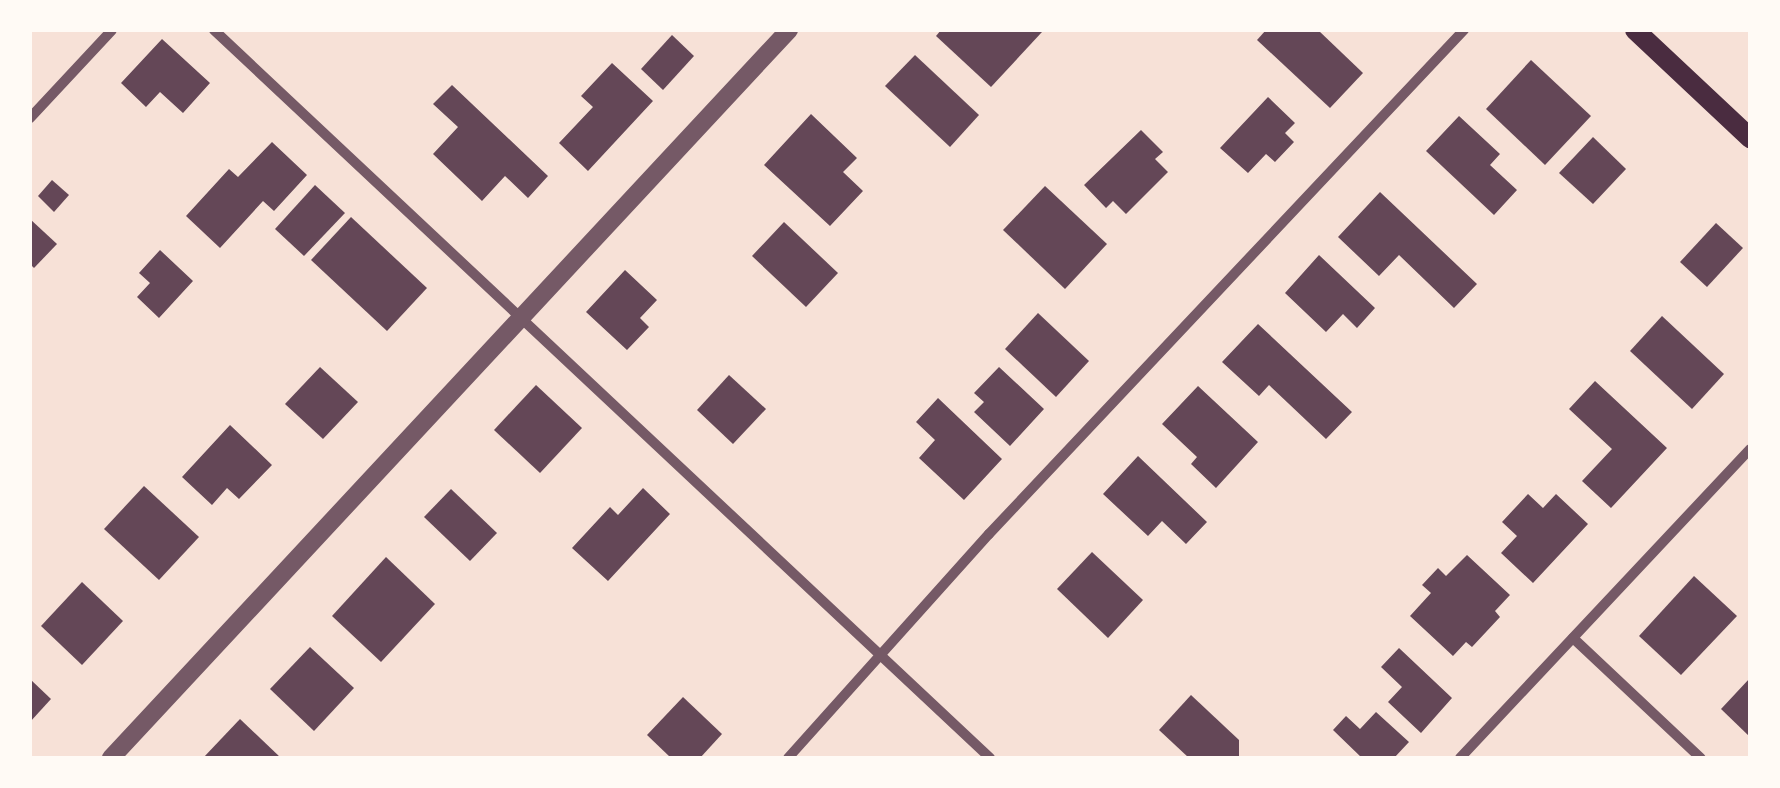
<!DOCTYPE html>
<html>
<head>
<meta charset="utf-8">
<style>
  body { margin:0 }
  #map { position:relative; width:1780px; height:788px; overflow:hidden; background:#f7e1d7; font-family:Lora,serif }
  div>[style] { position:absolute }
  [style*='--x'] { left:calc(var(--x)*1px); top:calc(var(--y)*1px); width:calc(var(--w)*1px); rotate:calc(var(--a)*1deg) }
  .building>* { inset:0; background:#644757 }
  .minor>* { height:10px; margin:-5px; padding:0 5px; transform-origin:5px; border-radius:5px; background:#755966 }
  .tertiary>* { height:18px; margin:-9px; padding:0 9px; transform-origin:9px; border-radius:9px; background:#755966 }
  .secondary>* { height:20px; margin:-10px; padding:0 10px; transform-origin:10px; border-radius:10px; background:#4a2c40 }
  span { translate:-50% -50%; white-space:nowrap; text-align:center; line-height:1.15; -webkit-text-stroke:8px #fffaf5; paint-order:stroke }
  .frame { position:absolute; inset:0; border:32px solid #fffaf5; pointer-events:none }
</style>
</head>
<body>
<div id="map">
  <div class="building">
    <div style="clip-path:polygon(941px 30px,1039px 30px,1042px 32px,991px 87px,936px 36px)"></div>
    <div style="clip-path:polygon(1266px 30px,1318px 30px,1363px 73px,1330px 108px,1257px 40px)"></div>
    <div style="clip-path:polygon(672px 35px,694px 56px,663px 90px,641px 69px)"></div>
    <div style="clip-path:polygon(162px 39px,210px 83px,183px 113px,160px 92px,146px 107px,121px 83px)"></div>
    <div style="clip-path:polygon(915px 55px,979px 115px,950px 147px,885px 86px)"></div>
    <div style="clip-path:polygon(1531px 60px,1591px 116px,1545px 165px,1486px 109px)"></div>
    <div style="clip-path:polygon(612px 63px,653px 101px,588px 171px,559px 143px,593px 107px,581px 96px)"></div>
    <div style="clip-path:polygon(452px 85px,548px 176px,528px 198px,505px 176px,482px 201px,433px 154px,458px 127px,433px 104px)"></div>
    <div style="clip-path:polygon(1268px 97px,1295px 123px,1285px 133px,1294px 142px,1275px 162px,1266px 154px,1248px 173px,1220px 148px)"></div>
    <div style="clip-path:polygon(811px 114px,857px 158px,843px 172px,863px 191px,830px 226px,764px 165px)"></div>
    <div style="clip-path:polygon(1459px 116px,1500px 154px,1490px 165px,1517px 190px,1494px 215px,1426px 151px)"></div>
    <div style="clip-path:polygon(1141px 130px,1163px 152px,1155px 159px,1168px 172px,1126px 214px,1113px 201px,1106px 208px,1084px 185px)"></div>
    <div style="clip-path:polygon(1593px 137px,1626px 169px,1593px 204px,1559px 173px)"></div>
    <div style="clip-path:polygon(272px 142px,307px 175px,274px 211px,263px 201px,220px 248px,186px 216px,229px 169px,238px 177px)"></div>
    <div style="clip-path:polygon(52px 180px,69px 195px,54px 212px,38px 196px)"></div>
    <div style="clip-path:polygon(315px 185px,345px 213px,304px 256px,275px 229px)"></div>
    <div style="clip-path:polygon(1045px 186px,1107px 244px,1065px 289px,1003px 230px)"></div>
    <div style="clip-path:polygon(1380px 192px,1477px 284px,1454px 308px,1399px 255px,1379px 276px,1338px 237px)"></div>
    <div style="clip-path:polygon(351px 217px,427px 288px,387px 331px,311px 260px)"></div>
    <div style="clip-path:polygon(30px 219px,57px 244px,34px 268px,30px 264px)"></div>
    <div style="clip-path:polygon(784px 222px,838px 273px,806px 307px,752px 256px)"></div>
    <div style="clip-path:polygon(1716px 223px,1743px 248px,1707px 287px,1680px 262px)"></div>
    <div style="clip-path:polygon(160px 250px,193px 281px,159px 318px,137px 297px,150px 283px,139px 273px)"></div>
    <div style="clip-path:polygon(1319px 255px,1375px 308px,1357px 328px,1343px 314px,1326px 332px,1285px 293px)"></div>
    <div style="clip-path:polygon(625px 270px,657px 300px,640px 318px,649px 327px,627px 350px,586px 312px)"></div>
    <div style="clip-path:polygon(1038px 313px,1089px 361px,1056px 397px,1005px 349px)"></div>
    <div style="clip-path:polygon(1662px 316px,1724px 374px,1692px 409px,1630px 351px)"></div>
    <div style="clip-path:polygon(1258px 324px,1352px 412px,1326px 439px,1269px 385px,1259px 396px,1222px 362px)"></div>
    <div style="clip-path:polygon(320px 367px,358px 402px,323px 439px,285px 404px)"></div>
    <div style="clip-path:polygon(999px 367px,1044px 409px,1010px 446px,974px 412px,984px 402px,974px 393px)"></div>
    <div style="clip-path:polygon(729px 375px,766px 409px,733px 444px,697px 410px)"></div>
    <div style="clip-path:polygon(1595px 381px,1667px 448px,1611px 508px,1582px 481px,1612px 449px,1569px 409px)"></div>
    <div style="clip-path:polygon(536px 385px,582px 428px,540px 473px,494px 430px)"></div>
    <div style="clip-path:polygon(1198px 386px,1258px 442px,1216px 488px,1191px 464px,1197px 457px,1162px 424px)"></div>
    <div style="clip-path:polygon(938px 398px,1002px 459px,964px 500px,919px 458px,935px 440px,916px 422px)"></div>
    <div style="clip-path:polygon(230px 425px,272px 465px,239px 499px,227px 488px,212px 505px,182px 477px)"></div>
    <div style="clip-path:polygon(1138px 456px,1207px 522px,1186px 544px,1162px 521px,1148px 536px,1103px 494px)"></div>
    <div style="clip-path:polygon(144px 486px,199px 537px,159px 580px,104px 529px)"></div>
    <div style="clip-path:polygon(643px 488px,670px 514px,608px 581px,572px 548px,610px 507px,618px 515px)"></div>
    <div style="clip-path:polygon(451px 489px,497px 533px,470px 561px,424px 517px)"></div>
    <div style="clip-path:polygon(1528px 494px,1543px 508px,1556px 494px,1588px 524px,1533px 583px,1501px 553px,1517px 536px,1502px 522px)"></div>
    <div style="clip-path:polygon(1092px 552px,1143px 600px,1108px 638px,1057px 589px)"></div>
    <div style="clip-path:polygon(1467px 555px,1510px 595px,1495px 611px,1500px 617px,1472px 647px,1466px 642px,1453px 656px,1410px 616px,1431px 593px,1422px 585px,1438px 568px,1446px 576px)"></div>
    <div style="clip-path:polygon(386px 557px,435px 604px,381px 662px,332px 616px)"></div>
    <div style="clip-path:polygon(1694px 576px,1737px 616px,1681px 675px,1639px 636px)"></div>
    <div style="clip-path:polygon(82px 582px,123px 621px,82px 665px,41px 626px)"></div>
    <div style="clip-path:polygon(310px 647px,354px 688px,314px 731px,270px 689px)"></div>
    <div style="clip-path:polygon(1399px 648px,1452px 698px,1421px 733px,1388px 702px,1402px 687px,1381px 667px)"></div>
    <div style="clip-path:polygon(1750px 678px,1750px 737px,1721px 709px)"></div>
    <div style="clip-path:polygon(30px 679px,51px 699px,30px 722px)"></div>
    <div style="clip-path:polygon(1191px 695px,1239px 740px,1239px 758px,1189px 758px,1159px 730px)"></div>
    <div style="clip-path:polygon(683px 697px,722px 734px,700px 758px,671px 758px,647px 735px)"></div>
    <div style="clip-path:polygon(1376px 712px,1409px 742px,1394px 758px,1362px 758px,1333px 730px,1346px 716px,1360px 729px)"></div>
    <div style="clip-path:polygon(240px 719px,281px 758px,203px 758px)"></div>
  </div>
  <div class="minor">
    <div style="--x:214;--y:30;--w:1064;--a:43.17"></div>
    <div style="--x:30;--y:118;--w:120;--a:-47"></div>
    <div style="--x:1573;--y:638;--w:175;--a:43.2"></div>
    <div style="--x:788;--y:758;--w:301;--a:-48.1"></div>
    <div style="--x:989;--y:534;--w:693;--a:-46.7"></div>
    <div style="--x:1460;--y:758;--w:424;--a:-46.8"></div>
  </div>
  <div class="tertiary">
    <div style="--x:111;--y:758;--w:995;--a:-47.04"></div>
  </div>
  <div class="secondary">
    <div style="--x:1635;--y:30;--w:158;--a:43.2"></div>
  </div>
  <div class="frame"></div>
</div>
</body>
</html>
